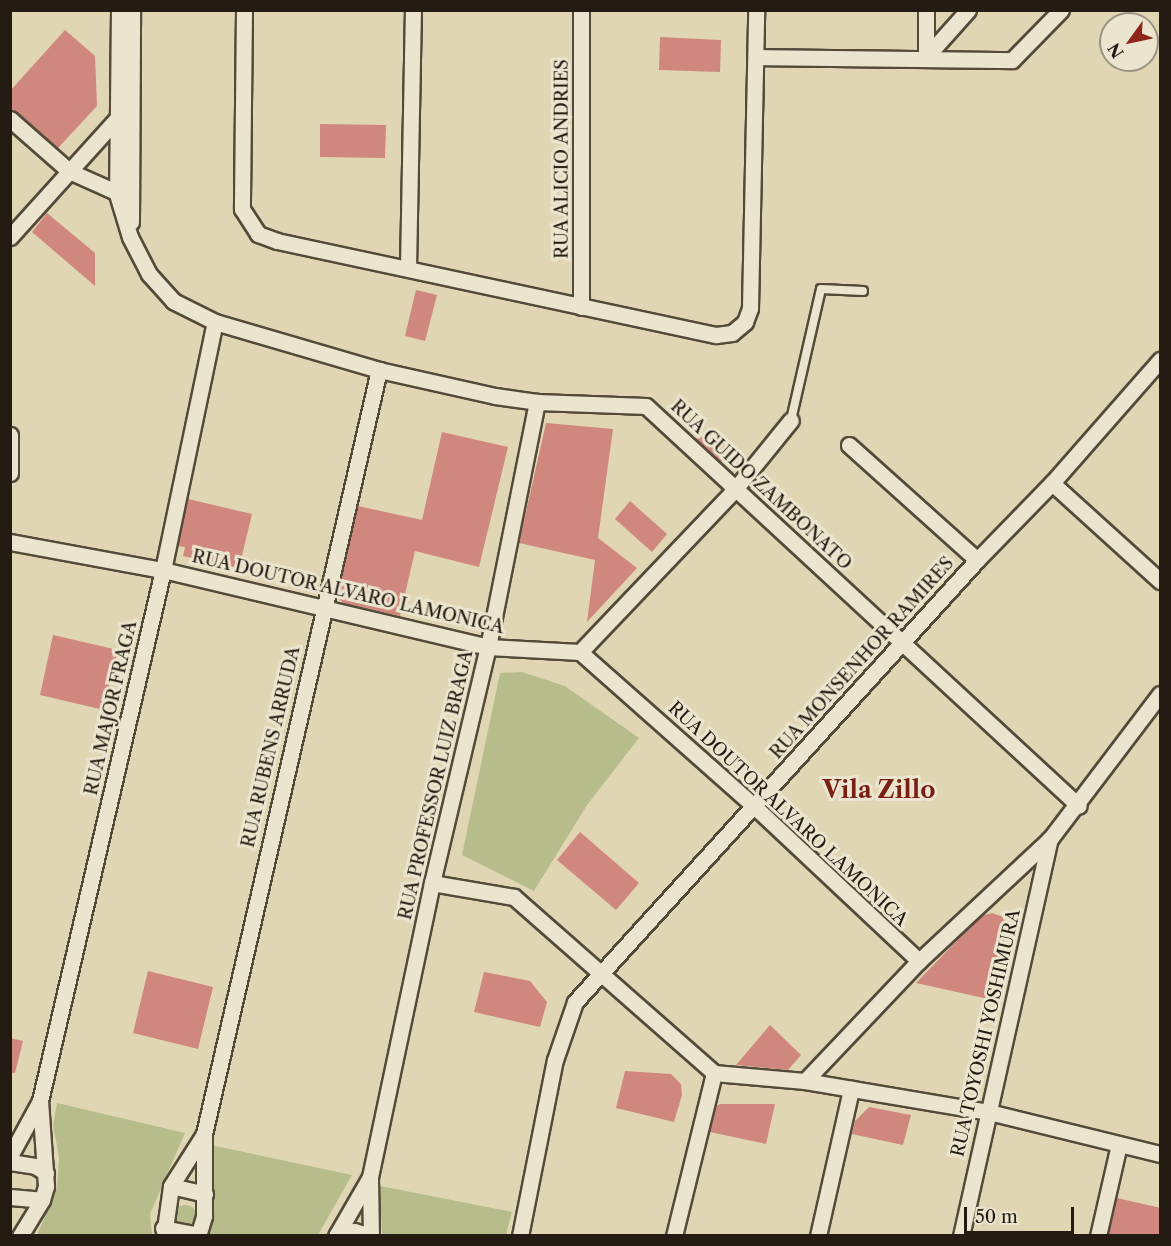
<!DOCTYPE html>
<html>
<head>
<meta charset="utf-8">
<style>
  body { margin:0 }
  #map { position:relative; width:1171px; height:1246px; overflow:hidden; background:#e0d6b3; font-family:"Libre Caslon Text",serif }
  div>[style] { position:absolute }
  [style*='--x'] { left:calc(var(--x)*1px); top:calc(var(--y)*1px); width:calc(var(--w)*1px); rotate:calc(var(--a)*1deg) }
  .green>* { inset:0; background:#b6bd8a }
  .round { border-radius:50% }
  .building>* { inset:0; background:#d0877d }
  .roads { filter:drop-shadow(2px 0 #534a3a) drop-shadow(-2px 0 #534a3a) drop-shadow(0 2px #534a3a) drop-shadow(0 -2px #534a3a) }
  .lane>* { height:8px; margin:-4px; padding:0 4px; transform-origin:4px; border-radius:4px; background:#ebe4ce }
  .street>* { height:15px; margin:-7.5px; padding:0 7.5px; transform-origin:7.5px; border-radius:7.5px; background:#ebe4ce }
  span { translate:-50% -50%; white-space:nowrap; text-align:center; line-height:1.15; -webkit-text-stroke:6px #ebe4ce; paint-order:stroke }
  .street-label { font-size:18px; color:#241c12 }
  .district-label { font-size:24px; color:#7a1f14; font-weight:700 }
  .frame { position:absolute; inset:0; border:12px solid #241c12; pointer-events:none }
  .north { position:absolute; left:1099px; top:12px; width:60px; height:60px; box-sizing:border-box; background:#ebe4ce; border:2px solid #9b9483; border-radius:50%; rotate:237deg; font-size:16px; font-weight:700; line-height:24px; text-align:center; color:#241c12 }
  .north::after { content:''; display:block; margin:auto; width:21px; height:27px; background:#8f2418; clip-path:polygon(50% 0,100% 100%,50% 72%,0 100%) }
  .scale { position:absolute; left:964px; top:1207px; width:110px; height:27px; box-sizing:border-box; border:3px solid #241c12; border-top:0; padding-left:8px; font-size:18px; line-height:21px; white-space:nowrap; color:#241c12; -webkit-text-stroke:4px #ebe4ce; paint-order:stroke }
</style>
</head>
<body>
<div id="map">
  <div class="green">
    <div style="clip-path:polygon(522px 672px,565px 686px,639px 738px,587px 805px,534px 891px,462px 855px,500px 673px)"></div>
    <div style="clip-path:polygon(57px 1103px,185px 1133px,150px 1214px,152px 1235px,37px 1235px,57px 1189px,59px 1157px,53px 1125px)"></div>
    <div style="clip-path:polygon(211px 1145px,352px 1175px,318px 1235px,208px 1236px,213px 1222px)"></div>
    <div style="clip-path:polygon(380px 1186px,512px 1212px,506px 1235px,382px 1235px)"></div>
    <div class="round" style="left:173px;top:1205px;width:24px;height:24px"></div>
  </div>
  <div class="building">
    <div style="clip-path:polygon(65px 30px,95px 56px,97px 106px,58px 148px,10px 109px,10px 91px)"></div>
    <div style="clip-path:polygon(660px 37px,721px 40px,720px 72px,659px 70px)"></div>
    <div style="clip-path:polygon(320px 124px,386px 125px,385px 158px,320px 157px)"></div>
    <div style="clip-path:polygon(47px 213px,95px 253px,95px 286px,32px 232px)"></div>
    <div style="clip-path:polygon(416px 290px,437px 295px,425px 341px,405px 336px)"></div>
    <div style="clip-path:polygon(546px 423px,613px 429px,598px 538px,637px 568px,587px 622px,595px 560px,519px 543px)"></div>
    <div style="clip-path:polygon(714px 431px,733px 450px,721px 462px,696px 439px)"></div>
    <div style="clip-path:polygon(442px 432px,508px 447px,479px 567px,415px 551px,400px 616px,343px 603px,337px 596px,358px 506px,422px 520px)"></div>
    <div style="clip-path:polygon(188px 499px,252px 514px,239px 568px,183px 556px,185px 547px,178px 546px)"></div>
    <div style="clip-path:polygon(630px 501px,667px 534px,652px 552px,615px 519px)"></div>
    <div style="clip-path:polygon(53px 635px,118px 650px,104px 710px,40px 695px)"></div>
    <div style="clip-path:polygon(580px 832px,639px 883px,616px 910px,557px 860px)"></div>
    <div style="clip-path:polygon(992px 913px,1003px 917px,1007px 929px,993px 1000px,916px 983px,981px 916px)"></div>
    <div style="clip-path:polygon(148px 971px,213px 987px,198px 1049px,133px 1033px)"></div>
    <div style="clip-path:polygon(484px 972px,530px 981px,547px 1002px,540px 1027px,474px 1012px)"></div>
    <div style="clip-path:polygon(770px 1025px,801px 1055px,788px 1070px,736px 1065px)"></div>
    <div style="clip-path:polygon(10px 1038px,23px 1041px,15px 1073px,10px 1073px)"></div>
    <div style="clip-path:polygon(625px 1071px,671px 1074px,681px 1084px,682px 1095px,674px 1122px,616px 1108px)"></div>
    <div style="clip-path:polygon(720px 1104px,775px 1104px,766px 1144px,710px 1132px,716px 1106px)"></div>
    <div style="clip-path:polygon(869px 1107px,911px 1115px,903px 1145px,852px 1134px,855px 1121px)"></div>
    <div style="clip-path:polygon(1117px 1198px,1161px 1208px,1161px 1236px,1108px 1236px)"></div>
  </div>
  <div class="roads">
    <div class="lane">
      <div style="--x:791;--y:420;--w:134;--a:-77.1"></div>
      <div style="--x:821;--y:289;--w:42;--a:2.7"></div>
    </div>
    <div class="street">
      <div style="--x:119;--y:10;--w:184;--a:90.6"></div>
      <div style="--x:117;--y:194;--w:45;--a:73.2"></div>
      <div style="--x:130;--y:237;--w:42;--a:62.8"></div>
      <div style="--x:149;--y:274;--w:36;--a:48"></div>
      <div style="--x:173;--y:301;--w:47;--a:26.6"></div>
      <div style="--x:215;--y:322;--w:171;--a:16.3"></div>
      <div style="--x:379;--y:370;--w:119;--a:12.6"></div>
      <div style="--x:495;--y:396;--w:42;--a:8.1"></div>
      <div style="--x:537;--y:402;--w:109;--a:2.1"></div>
      <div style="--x:646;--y:406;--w:589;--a:42.73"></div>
      <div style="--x:244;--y:10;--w:199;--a:90.6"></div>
      <div style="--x:242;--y:209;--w:30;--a:57"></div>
      <div style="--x:258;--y:234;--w:20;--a:20"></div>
      <div style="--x:277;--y:241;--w:449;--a:12.1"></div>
      <div style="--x:716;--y:335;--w:16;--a:-7"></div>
      <div style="--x:732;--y:333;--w:17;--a:-40"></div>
      <div style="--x:745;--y:322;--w:15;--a:-70"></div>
      <div style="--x:750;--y:308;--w:298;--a:-88.8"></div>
      <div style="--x:581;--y:10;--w:297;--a:90"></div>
      <div style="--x:756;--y:57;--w:256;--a:0.7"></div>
      <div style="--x:1012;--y:60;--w:70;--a:-45.6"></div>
      <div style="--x:926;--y:57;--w:63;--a:-48.2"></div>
      <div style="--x:926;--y:57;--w:47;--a:-90"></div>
      <div style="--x:10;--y:119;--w:79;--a:41.4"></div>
      <div style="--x:69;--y:171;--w:61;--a:24.1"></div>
      <div style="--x:131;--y:222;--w:212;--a:-89.7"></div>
      <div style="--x:10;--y:237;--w:169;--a:-47.9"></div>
      <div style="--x:408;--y:268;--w:258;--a:-88.9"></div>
      <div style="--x:10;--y:435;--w:38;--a:90"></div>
      <div style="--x:849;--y:445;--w:172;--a:41.9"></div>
      <div style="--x:1052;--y:483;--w:146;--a:42.2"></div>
      <div style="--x:10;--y:542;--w:156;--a:10.4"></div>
      <div style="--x:163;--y:570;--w:334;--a:13.3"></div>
      <div style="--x:488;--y:647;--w:92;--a:3.1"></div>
      <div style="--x:580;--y:652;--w:234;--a:41.5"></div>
      <div style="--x:755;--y:807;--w:225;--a:43.2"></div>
      <div style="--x:580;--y:652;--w:226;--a:-46.4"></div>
      <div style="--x:736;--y:488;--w:87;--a:-51"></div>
      <div style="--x:432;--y:883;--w:83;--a:9.7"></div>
      <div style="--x:514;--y:897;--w:266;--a:41.3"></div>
      <div style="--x:714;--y:1073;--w:91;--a:5"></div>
      <div style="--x:805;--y:1081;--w:187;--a:9.6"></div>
      <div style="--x:989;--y:1112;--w:176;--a:13.8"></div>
      <div style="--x:805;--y:1081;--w:166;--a:-46.5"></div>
      <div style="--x:919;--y:961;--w:179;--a:-43"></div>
      <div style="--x:1050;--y:839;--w:182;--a:-52.8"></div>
      <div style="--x:10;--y:1156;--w:63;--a:-61.4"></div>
      <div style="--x:40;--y:1101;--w:545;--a:-76.96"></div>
      <div style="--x:163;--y:570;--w:253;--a:-78.2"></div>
      <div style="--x:10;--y:1162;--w:25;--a:9"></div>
      <div style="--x:35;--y:1166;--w:13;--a:32"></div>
      <div style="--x:171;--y:1186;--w:35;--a:13"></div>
      <div style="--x:10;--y:1197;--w:32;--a:5"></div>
      <div style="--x:163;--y:1228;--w:36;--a:11"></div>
      <div style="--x:337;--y:1234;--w:17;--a:-10"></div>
      <div style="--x:354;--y:1231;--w:17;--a:17"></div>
      <div style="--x:20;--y:1236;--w:42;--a:-58.6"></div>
      <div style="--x:42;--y:1200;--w:15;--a:-74"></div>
      <div style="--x:46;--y:1186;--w:85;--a:-94"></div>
      <div style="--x:164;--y:1236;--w:50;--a:-82"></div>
      <div style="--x:171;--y:1186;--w:62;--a:-57.6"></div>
      <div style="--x:198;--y:1236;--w:21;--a:-73"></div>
      <div style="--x:204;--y:1216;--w:82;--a:-90"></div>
      <div style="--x:204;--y:1134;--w:784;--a:-77.1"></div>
      <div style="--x:336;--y:1236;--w:68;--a:-60"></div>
      <div style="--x:371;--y:1236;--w:59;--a:-91"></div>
      <div style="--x:370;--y:1177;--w:300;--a:-78.1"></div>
      <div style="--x:432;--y:883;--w:243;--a:-76.7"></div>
      <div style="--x:488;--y:647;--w:250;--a:-78.7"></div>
      <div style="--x:520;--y:1236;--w:179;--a:-78.8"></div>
      <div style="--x:555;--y:1060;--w:61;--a:-71"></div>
      <div style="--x:575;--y:1002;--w:597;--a:-47.71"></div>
      <div style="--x:977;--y:560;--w:107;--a:-45.8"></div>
      <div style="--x:1052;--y:483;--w:164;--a:-48.7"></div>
      <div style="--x:674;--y:1236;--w:168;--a:-76.2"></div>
      <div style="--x:818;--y:1236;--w:151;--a:-77.3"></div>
      <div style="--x:961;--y:1236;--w:407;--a:-77.4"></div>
      <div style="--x:1098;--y:1236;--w:94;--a:-77.1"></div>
    </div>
  </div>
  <div class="street-label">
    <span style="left:562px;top:159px;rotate:-90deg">RUA ALICIO ANDRIES</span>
    <span style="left:761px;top:485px;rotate:43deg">RUA GUIDO ZAMBONATO</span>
    <span style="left:348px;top:592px;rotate:13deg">RUA DOUTOR ALVARO LAMONICA</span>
    <span style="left:862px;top:658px;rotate:-48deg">RUA MONSENHOR RAMIRES</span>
    <span style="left:111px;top:708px;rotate:-77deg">RUA MAJOR FRAGA</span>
    <span style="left:271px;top:747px;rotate:-77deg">RUA RUBENS ARRUDA</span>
    <span style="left:436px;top:785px;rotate:-77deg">RUA PROFESSOR LUIZ BRAGA</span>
    <span style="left:788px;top:814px;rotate:43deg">RUA DOUTOR ALVARO LAMONICA</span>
    <span style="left:986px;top:1033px;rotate:-77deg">RUA TOYOSHI YOSHIMURA</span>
  </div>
  <div class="district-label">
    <span style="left:879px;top:790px">Vila Zillo</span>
  </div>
  <div class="frame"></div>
  <div class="north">N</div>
  <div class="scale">50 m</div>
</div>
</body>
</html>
